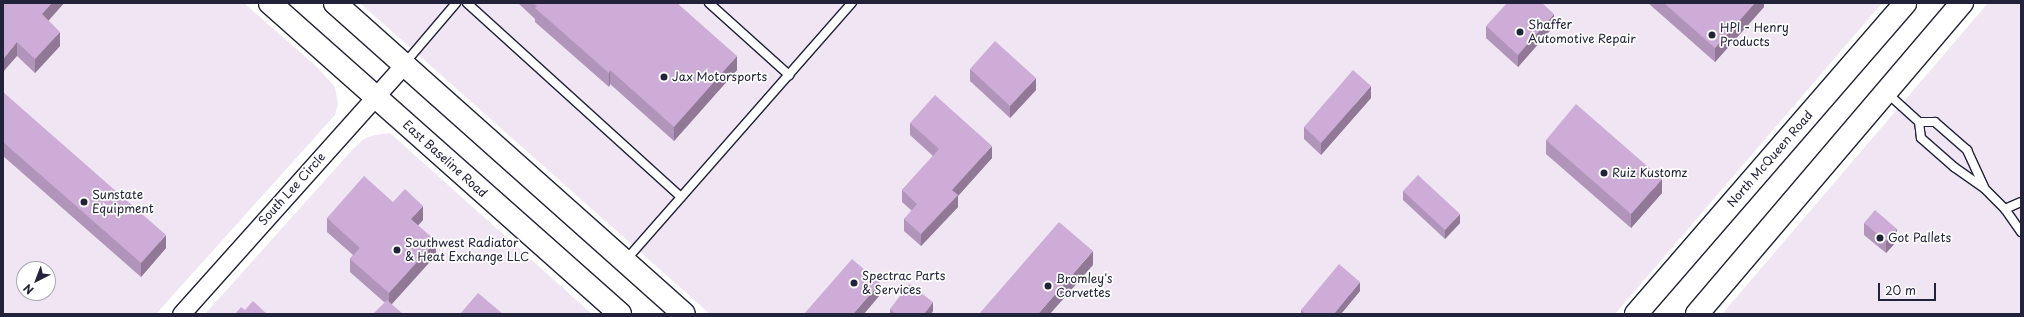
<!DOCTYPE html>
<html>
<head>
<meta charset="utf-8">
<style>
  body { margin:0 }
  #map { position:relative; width:2024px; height:317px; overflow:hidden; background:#fff; font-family:"Playpen Sans",sans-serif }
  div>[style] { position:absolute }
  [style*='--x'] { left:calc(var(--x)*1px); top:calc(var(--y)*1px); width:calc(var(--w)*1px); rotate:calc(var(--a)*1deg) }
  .built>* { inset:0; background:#f0e6f3 }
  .roads { filter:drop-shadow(1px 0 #22223b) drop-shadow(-1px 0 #22223b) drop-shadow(0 1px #22223b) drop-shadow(0 -1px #22223b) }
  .service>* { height:8px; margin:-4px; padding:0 4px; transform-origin:4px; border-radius:4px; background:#fff }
  .minor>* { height:17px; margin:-8.5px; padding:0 8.5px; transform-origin:8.5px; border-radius:8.5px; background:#fff }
  .secondary>* { height:22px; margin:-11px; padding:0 11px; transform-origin:11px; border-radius:11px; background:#fff }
  .primary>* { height:22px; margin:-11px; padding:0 11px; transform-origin:11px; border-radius:11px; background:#fff }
  .wall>* { inset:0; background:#b094b9 }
  .shaded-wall>* { inset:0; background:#907896 }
  .building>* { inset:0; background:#cdacd7 }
  .dots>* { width:11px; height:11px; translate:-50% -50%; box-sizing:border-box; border:2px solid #fff; border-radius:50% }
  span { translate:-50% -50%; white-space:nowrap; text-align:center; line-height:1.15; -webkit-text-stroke:3.5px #fff; paint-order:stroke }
  .poi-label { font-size:12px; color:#22223b }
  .left { translate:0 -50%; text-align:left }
  .street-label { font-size:12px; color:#22223b }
  .frame { position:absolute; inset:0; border:4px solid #22223b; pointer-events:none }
  .north { position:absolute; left:16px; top:261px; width:40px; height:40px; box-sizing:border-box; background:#fff; border:1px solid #a7a7b1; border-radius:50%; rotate:222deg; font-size:11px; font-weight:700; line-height:16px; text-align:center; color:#22223b }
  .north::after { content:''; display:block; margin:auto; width:14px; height:18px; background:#22223b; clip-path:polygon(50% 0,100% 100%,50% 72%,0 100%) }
  .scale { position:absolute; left:1878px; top:283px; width:58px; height:18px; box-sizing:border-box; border:2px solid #22223b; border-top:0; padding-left:5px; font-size:12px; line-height:14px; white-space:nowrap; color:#22223b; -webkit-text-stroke:3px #fff; paint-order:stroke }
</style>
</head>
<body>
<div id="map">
  <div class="built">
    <div style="clip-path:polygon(evenodd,3px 3px,244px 3px,318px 68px,335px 87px,338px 104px,335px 115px,156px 314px,3px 314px,3px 3px,24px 269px,48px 269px,48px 293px,24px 293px,24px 269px)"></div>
    <div style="clip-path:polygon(360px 3px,1882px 3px,1615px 314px,710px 314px)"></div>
    <div style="clip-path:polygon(1988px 3px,2021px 3px,2021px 314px,1722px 314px)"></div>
    <div style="clip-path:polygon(390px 133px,592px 314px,205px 314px,353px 149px,364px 139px,374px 135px)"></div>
  </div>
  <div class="roads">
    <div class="service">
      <div style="--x:467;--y:3;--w:289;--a:42.2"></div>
      <div style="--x:709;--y:3;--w:108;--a:42"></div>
      <div style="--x:405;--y:63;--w:79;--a:-49.6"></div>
      <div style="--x:1887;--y:93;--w:43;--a:42.2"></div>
      <div style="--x:1919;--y:122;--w:16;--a:83"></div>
      <div style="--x:1921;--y:138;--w:44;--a:41.3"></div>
      <div style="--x:1954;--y:167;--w:37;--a:35"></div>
      <div style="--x:1984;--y:188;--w:30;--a:45"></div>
      <div style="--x:2005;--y:209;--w:28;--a:55"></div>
      <div style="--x:1919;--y:122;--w:16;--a:0"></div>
      <div style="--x:1935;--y:122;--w:43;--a:41.2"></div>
      <div style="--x:1967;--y:150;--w:41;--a:65.3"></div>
      <div style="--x:2005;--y:209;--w:17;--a:-24"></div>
      <div style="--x:625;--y:261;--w:344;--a:-48.7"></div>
    </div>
    <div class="minor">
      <div style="--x:181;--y:314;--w:334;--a:-48.2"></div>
    </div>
    <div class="secondary">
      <div style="--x:1636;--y:314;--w:411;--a:-49.1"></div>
      <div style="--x:1697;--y:314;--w:409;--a:-49.6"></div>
    </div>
    <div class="primary">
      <div style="--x:270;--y:3;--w:468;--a:41.6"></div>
      <div style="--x:335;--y:3;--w:467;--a:41.7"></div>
    </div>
  </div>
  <div class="wall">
    <div style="clip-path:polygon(3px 3px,64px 3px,48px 21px,60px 46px,35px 73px,17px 56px)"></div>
    <div style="clip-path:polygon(518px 3px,677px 3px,737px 70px,674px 141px,610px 84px,609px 87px,535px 22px,535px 19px)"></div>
    <div style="clip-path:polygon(1648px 3px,1764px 3px,1764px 7px,1715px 62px)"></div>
    <div style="clip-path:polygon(1486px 26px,1554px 26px,1518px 67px,1486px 38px)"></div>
    <div style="clip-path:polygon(970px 69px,1036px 90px,1010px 118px,970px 81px)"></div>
    <div style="clip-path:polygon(3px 92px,166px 248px,141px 277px,3px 156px)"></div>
    <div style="clip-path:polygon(1371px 98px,1321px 155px,1304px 139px,1304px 127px)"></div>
    <div style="clip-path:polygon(910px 123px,992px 158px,958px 196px,958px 207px,921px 246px,904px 231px,904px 219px,912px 211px,902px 202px,902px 190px,933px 156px,910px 135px)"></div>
    <div style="clip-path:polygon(1546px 140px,1662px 193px,1631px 228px,1546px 154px)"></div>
    <div style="clip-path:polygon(1403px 191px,1460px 223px,1445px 239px,1403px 200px)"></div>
    <div style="clip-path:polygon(393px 202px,423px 220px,418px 225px,436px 255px,392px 304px,384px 302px,350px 272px,350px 259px,353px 255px,327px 232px,327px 218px)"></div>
    <div style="clip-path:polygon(1864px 223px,1897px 241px,1886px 253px,1864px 235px)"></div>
    <div style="clip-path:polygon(1360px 291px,1341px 314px,1301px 314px,1301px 310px)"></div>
    <div style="clip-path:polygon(890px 309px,933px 311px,931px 314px,890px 314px)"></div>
  </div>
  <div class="shaded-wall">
    <div style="clip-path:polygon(52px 3px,64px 3px,42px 28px,42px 14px)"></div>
    <div style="clip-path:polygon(1755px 3px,1764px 3px,1764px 7px,1715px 62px,1715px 48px)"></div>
    <div style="clip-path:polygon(1554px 14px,1554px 26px,1518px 67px,1518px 55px)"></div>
    <div style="clip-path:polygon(60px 32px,60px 46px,35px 73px,35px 59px)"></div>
    <div style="clip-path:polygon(17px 42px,17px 56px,3px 72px,3px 59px)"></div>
    <div style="clip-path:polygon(737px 56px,737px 70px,674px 141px,674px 127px)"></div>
    <div style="clip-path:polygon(610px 70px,610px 84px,609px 87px,609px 73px)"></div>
    <div style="clip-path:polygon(1036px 78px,1036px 90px,1010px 118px,1010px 106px)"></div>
    <div style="clip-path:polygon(1371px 86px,1371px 98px,1321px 155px,1321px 143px)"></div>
    <div style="clip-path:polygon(992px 146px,992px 158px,958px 196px,958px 207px,921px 246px,921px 234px,952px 190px)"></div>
    <div style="clip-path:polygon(1662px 179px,1662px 193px,1631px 228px,1631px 214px)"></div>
    <div style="clip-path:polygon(423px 206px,423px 220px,411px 233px,411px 219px)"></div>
    <div style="clip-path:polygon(1460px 214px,1460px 223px,1445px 239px,1445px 230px)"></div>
    <div style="clip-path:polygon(1897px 229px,1897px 241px,1886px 253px,1886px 241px)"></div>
    <div style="clip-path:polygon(166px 235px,166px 248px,141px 277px,141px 263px)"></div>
    <div style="clip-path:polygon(436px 241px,436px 255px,389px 307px,389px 293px)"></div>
    <div style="clip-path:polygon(1093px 251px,1093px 265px,1050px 314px,1038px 314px)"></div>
    <div style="clip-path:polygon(1360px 282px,1360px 291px,1341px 314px,1334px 314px)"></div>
    <div style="clip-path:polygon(880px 283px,880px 295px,864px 314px,853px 314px)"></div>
    <div style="clip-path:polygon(933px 302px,933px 311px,931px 314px,924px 314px)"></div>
  </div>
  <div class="building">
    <div style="clip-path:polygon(3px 3px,52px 3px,42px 14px,60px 32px,35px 59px,17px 42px,3px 59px)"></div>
    <div style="clip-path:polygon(533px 3px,677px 3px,737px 56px,674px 127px,610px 70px,609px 73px,535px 8px,537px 6px)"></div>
    <div style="clip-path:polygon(1507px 3px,1542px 3px,1554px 14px,1518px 55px,1486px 26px)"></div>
    <div style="clip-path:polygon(1664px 3px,1755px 3px,1715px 48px)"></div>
    <div style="clip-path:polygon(995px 41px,1036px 78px,1010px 106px,970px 69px)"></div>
    <div style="clip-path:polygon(1353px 70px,1371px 86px,1321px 143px,1304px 127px)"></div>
    <div style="clip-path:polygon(3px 92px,166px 235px,141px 263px,3px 142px)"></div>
    <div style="clip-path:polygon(935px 95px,992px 146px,952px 190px,958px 195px,921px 234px,904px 219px,917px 204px,902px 190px,939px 149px,910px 123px)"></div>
    <div style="clip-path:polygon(1576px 104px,1662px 179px,1631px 214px,1546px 140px)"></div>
    <div style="clip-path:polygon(1418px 175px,1460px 214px,1445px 230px,1403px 191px)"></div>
    <div style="clip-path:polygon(364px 176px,393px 202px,405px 189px,423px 206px,411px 219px,436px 241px,389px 293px,350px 259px,360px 248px,327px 218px)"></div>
    <div style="clip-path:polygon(1875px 210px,1897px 229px,1886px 241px,1864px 223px)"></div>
    <div style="clip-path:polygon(1059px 222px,1093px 251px,1038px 314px,979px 314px)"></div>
    <div style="clip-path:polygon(852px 259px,880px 283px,853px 314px,804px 314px)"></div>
    <div style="clip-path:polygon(1339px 264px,1360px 282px,1334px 314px,1306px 314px,1301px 310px)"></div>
    <div style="clip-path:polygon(909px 284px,933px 302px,924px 314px,896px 314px,890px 309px)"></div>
    <div style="clip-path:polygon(478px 293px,503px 314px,460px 314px)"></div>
    <div style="clip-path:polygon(387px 300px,403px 314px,373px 314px)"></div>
    <div style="clip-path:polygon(253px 301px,267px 314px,235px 314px,241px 307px,245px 310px)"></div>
  </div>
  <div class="dots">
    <div style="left:1520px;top:32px;background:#22223b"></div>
    <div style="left:1712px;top:35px;background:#22223b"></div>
    <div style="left:664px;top:77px;background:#22223b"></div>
    <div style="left:1604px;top:173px;background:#22223b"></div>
    <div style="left:84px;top:202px;background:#22223b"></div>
    <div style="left:1880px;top:238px;background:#22223b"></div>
    <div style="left:397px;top:250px;background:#22223b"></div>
    <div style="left:854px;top:283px;background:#22223b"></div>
    <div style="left:1048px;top:286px;background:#22223b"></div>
  </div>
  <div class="poi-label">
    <span class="left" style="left:1528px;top:32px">Shaffer<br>Automotive Repair</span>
    <span class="left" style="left:1720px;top:35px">HPI - Henry<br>Products</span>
    <span class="left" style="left:672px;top:77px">Jax Motorsports</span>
    <span class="left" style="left:1612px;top:173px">Ruiz Kustomz</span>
    <span class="left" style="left:92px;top:202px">Sunstate<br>Equipment</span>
    <span class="left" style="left:1888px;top:238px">Got Pallets</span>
    <span class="left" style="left:405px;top:250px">Southwest Radiator<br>&amp; Heat Exchange LLC</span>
    <span class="left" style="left:862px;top:283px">Spectrac Parts<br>&amp; Services</span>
    <span class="left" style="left:1056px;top:286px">Bromley's<br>Corvettes</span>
  </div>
  <div class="street-label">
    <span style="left:445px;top:159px;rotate:42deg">East Baseline Road</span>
    <span style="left:1770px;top:159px;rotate:-49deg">North McQueen Road</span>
    <span style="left:292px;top:189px;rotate:-48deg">South Lee Circle</span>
  </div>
  <div class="frame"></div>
  <div class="north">N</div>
  <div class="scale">20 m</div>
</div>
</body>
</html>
